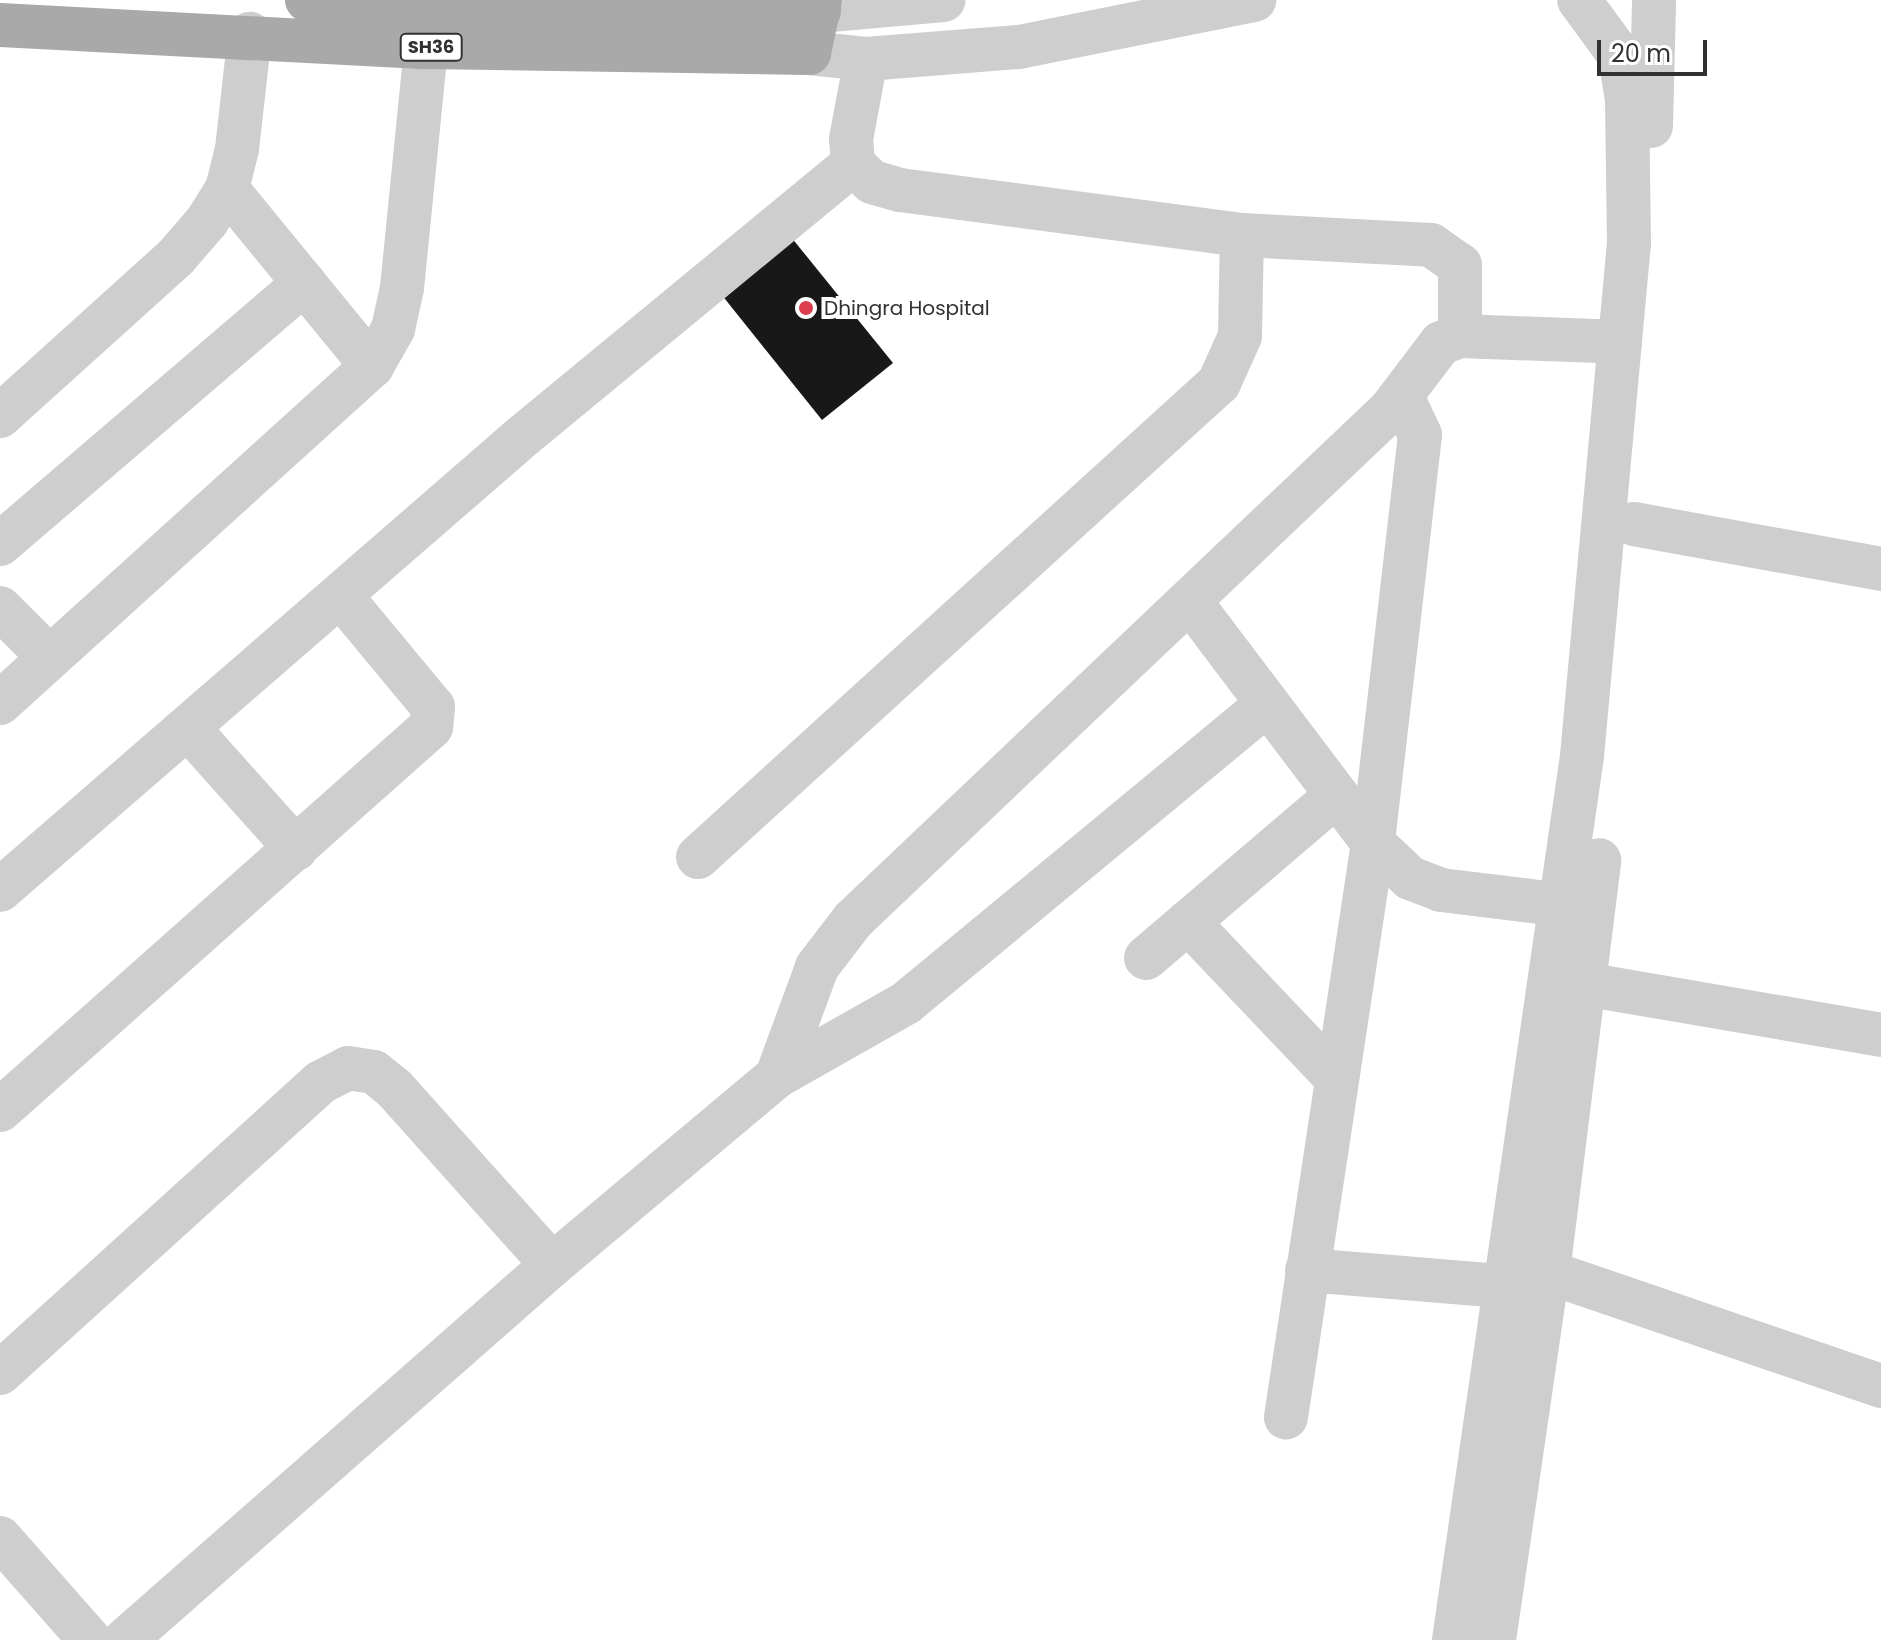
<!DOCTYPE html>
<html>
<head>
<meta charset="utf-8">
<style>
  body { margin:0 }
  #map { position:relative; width:1881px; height:1640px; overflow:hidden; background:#fff; font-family:Poppins,sans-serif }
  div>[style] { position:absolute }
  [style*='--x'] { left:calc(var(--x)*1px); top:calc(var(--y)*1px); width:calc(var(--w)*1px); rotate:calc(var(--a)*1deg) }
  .building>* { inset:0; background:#181818 }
  .minor>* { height:44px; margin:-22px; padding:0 22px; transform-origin:22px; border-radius:22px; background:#cecece }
  .major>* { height:44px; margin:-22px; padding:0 22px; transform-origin:22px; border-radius:22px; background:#a9a9a9 }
  .dots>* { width:22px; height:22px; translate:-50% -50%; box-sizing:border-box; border:4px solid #fff; border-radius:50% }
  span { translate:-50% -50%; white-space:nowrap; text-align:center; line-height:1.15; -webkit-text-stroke:8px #fff; paint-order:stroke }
  .shield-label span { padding:2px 6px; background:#fff; border:2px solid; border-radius:6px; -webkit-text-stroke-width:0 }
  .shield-label { font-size:18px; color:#313131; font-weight:700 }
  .poi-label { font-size:20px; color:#313131 }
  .left { translate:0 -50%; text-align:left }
  .scale { position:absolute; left:1597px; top:40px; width:110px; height:36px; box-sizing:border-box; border:4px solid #313131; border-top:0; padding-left:10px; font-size:24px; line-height:28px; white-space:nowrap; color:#313131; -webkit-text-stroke:6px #fff; paint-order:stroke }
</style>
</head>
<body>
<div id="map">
  <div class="building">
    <div style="clip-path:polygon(791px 237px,893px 363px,822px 420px,721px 294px)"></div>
  </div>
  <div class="minor">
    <div style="--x:819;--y:11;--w:125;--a:-5"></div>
    <div style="--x:809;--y:53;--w:57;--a:6"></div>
    <div style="--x:866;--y:59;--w:153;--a:-4.5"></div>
    <div style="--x:1019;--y:47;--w:240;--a:-11.3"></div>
    <div style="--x:866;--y:59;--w:81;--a:100.6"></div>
    <div style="--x:851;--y:139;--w:25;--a:85"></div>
    <div style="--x:853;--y:164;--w:26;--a:43"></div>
    <div style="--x:872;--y:182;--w:29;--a:16"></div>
    <div style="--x:900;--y:190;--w:345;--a:7.5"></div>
    <div style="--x:1242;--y:235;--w:189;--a:3"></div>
    <div style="--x:1431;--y:245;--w:35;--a:35"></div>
    <div style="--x:1460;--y:265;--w:71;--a:90"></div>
    <div style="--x:1651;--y:126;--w:126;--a:-88.6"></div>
    <div style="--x:227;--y:189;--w:229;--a:50.7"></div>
    <div style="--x:1390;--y:410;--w:84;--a:-52.7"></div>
    <div style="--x:1441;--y:343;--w:20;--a:-20"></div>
    <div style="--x:1460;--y:336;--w:160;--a:2.1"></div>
    <div style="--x:0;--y:416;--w:237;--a:-42.1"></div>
    <div style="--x:176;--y:257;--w:48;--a:-49.3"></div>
    <div style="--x:207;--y:221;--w:38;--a:-58"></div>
    <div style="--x:227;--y:189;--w:41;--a:-76"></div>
    <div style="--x:237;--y:149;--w:116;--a:-83.6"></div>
    <div style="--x:1634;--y:524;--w:251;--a:10.3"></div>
    <div style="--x:0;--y:544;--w:401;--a:-40.6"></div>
    <div style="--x:1190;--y:601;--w:303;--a:52.9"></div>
    <div style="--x:1373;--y:843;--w:51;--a:43.4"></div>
    <div style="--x:1410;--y:878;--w:33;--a:21"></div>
    <div style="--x:1441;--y:890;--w:123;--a:7"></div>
    <div style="--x:0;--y:608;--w:69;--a:45"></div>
    <div style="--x:0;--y:703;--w:502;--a:-42.17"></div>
    <div style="--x:372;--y:366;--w:43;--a:-60.4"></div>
    <div style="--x:393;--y:329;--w:42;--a:-77.6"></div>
    <div style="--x:402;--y:288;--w:242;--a:-84.3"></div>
    <div style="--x:188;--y:728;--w:162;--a:48.2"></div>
    <div style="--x:698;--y:857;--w:704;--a:-42.3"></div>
    <div style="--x:1219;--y:383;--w:51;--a:-65.9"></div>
    <div style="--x:1240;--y:336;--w:101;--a:-88.9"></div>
    <div style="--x:0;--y:890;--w:693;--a:-40.96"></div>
    <div style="--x:523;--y:436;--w:428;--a:-39.5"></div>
    <div style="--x:1188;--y:922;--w:216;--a:46.5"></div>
    <div style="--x:1146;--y:958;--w:250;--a:-40.5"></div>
    <div style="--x:1584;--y:984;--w:301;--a:9.7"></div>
    <div style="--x:777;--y:1076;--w:148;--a:-29.5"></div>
    <div style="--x:906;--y:1003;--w:467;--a:-39.6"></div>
    <div style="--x:0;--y:1110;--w:577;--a:-41.63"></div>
    <div style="--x:431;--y:727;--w:20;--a:-84"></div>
    <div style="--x:433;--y:707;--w:144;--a:-129.7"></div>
    <div style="--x:1307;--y:1270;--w:196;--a:4.7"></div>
    <div style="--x:1548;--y:1272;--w:352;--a:18.9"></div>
    <div style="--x:0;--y:1373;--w:433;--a:-42.2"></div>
    <div style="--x:321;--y:1082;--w:30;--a:-27"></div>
    <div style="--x:348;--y:1068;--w:26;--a:9"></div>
    <div style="--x:374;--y:1072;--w:26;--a:39"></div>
    <div style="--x:394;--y:1088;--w:237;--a:48.2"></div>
    <div style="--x:0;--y:1538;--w:136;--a:48.6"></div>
    <div style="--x:125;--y:1640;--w:568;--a:-41.29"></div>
    <div style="--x:552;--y:1265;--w:294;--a:-40"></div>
    <div style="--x:777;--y:1076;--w:116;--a:-69.8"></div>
    <div style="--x:817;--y:967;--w:59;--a:-52.5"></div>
    <div style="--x:853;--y:920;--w:741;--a:-43.52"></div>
    <div style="--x:1390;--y:410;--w:17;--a:-17"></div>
    <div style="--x:1406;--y:405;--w:33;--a:65"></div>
    <div style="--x:1420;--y:435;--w:411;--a:96.6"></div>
    <div style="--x:1373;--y:843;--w:581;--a:98.62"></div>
    <div style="--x:1454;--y:1640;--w:893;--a:-81.76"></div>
    <div style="--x:1582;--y:756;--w:515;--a:-84.77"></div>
    <div style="--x:1629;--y:243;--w:143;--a:-90.8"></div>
    <div style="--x:1627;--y:100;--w:45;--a:-99"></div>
    <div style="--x:1620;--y:56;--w:69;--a:-126.2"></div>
    <div style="--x:1494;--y:1640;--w:372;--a:-81.7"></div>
    <div style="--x:1548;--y:1272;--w:415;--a:-82.9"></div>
  </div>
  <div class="major">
    <div style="--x:307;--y:0;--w:281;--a:2.6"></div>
    <div style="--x:588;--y:13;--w:231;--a:-0.5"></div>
    <div style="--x:0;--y:25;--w:427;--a:3"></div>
    <div style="--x:426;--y:47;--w:383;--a:0.9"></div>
    <div style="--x:809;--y:53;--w:54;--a:-78.3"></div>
  </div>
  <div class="dots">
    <div style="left:806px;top:308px;background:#dc3e50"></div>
  </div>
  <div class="shield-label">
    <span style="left:431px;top:47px">SH36</span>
  </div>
  <div class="poi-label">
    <span class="left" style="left:824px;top:308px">Dhingra Hospital</span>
  </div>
  <div class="scale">20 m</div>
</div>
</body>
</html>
